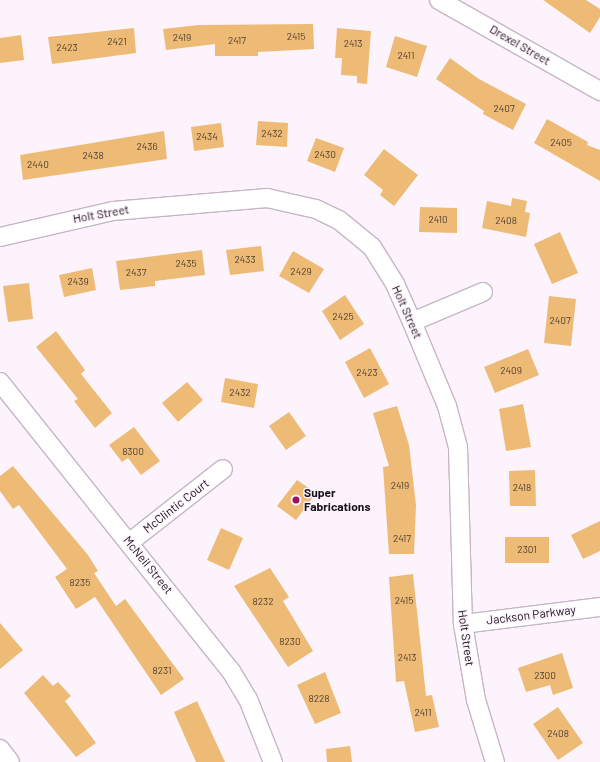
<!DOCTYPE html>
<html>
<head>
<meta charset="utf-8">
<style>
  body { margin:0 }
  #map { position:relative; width:600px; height:762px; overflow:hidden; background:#fdf3fc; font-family:Barlow,sans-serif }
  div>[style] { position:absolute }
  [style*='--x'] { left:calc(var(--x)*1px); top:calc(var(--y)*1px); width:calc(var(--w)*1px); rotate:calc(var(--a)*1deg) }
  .building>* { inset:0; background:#edbb76 }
  .roads { filter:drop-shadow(1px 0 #c6b6c5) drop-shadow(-1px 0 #c6b6c5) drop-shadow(0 1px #c6b6c5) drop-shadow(0 -1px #c6b6c5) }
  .street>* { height:18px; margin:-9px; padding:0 9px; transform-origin:9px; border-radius:9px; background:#fff }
  .dots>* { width:11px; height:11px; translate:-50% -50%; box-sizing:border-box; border:2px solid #fdf3fc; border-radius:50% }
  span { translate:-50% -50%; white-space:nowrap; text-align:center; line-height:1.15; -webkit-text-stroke:3px #fdf3fc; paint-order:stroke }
  .number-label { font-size:10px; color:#4d3d30 }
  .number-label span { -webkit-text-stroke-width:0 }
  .street-label { font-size:12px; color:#181318 }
  .poi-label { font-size:12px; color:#181318; font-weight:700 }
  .left { translate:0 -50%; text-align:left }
</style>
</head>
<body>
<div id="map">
  <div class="building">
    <div style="clip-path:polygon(543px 0,586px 0,600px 9px,600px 17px,590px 33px)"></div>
    <div style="clip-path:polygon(313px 24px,314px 49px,258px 52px,258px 56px,215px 56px,215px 44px,166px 50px,163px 29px,198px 25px)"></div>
    <div style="clip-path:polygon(134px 28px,136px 53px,52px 64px,48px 37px)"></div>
    <div style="clip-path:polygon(337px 28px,371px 31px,367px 84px,357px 83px,357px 76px,341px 75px,342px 58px,335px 58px)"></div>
    <div style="clip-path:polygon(21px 35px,24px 60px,0 63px,0 38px)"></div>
    <div style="clip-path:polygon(395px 36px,427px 46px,417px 77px,386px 67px)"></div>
    <div style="clip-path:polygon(450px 58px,479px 79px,526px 104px,513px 130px,483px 114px,484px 111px,436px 79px)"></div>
    <div style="clip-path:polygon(547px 119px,588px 142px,587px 145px,600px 150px,600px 181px,534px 143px)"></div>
    <div style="clip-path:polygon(258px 121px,288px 123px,287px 147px,256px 145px)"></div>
    <div style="clip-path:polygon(221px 123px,224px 147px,194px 151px,191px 127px)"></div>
    <div style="clip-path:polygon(164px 131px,167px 159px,23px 180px,20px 155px)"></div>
    <div style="clip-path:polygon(316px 138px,344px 148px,335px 172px,307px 161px)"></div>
    <div style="clip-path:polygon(384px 149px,418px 175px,394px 206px,380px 195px,383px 190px,364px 175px)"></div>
    <div style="clip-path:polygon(512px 198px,527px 201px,525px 212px,530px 213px,526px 237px,482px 228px,487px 201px,511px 206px)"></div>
    <div style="clip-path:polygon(420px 207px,457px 208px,457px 233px,419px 232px)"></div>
    <div style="clip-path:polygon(560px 232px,578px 273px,552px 284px,534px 244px)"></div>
    <div style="clip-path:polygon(261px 246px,264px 271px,230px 275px,226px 250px)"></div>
    <div style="clip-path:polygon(202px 250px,205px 275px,155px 281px,155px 286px,120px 290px,116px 261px)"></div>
    <div style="clip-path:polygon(293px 251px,324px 269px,309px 293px,279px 276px)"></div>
    <div style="clip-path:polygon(92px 268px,96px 290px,64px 297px,59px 275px)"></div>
    <div style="clip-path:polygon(29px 283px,33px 319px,8px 322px,3px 286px)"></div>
    <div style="clip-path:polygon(345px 295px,364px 324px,340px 340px,322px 311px)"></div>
    <div style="clip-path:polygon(549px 296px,576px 299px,571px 346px,544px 343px)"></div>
    <div style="clip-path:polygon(56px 331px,85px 370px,81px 374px,112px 413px,95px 428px,74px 401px,78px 399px,36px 347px)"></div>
    <div style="clip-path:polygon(370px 348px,389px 384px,364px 398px,345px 362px)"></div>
    <div style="clip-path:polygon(528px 349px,539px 375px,495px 393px,484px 367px)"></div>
    <div style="clip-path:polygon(225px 378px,258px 384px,254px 408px,221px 402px)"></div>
    <div style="clip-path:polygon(187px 382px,203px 400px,178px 422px,162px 403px)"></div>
    <div style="clip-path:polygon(523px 404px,531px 447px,506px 451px,499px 409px)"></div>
    <div style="clip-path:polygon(397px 406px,409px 445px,416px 505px,414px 554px,389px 554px,383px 467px,389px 466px,373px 413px)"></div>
    <div style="clip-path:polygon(289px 412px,306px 436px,286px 450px,269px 426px)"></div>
    <div style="clip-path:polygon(134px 427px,160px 461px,141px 475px,128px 458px,122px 462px,109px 445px)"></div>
    <div style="clip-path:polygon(13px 466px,88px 555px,98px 571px,94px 573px,116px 606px,125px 599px,184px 679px,161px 695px,95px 597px,76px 609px,55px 577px,67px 569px,19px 505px,13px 509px,0 491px,0 476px)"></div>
    <div style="clip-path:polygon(535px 470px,536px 506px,510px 506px,509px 471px)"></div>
    <div style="clip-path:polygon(297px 480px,316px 493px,296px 520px,277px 506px)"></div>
    <div style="clip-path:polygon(600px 521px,600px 551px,583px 559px,571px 535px)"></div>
    <div style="clip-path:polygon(221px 528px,243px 538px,229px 570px,207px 560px)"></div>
    <div style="clip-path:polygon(505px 537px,549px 537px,549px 563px,505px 563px)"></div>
    <div style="clip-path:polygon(270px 568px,289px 597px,283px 601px,313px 651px,288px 667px,234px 586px)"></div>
    <div style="clip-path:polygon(413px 574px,426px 696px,432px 695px,439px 727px,415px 732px,404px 681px,396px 682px,389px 577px)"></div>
    <div style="clip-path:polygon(0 623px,23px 650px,0 669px)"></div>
    <div style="clip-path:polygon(562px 653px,573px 688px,553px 695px,550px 685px,526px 692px,518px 668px)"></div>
    <div style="clip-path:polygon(325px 672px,341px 713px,315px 724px,297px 685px)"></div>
    <div style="clip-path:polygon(43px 675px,53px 686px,58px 682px,71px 696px,65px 701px,96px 743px,76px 757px,24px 693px)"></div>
    <div style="clip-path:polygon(197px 701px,225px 762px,196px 762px,174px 712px)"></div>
    <div style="clip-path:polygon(558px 707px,583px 743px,558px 760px,533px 724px)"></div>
    <div style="clip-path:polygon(350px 746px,352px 762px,327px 762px,326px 749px)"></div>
  </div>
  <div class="roads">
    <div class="street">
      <div style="--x:439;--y:0;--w:185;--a:29.5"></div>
      <div style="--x:0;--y:237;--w:116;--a:-13"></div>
      <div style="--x:113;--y:211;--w:155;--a:-4.8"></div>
      <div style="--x:267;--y:198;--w:50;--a:12.7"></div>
      <div style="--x:316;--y:209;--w:25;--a:26"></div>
      <div style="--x:339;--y:220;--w:43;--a:39.3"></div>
      <div style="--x:372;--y:247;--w:44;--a:58.1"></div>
      <div style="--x:395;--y:284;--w:42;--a:65.9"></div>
      <div style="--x:412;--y:322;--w:91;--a:67.4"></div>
      <div style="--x:447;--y:406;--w:42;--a:75"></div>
      <div style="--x:458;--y:447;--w:177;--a:88.4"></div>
      <div style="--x:463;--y:624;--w:77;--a:80.3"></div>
      <div style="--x:476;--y:700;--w:65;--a:73"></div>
      <div style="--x:412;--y:322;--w:77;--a:-22.9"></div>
      <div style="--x:0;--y:382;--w:370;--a:51.4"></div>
      <div style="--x:231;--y:671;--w:33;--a:59"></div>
      <div style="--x:248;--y:699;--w:68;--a:68.4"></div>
      <div style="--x:130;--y:542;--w:118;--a:-38.1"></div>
      <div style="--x:463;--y:624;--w:138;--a:-7.1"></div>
      <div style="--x:0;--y:749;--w:16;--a:52"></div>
    </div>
  </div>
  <div class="dots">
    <div style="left:296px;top:500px;background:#9b1061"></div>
  </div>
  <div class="number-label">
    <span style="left:296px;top:37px">2415</span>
    <span style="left:182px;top:38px">2419</span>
    <span style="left:237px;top:41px">2417</span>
    <span style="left:117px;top:42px">2421</span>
    <span style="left:353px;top:44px">2413</span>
    <span style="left:67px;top:48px">2423</span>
    <span style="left:406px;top:56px">2411</span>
    <span style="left:504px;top:109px">2407</span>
    <span style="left:272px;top:134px">2432</span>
    <span style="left:207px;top:137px">2434</span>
    <span style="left:561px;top:143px">2405</span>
    <span style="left:147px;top:147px">2436</span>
    <span style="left:325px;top:155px">2430</span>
    <span style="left:93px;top:156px">2438</span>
    <span style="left:38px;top:165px">2440</span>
    <span style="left:438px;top:220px">2410</span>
    <span style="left:506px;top:221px">2408</span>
    <span style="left:245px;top:260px">2433</span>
    <span style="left:186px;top:264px">2435</span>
    <span style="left:301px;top:272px">2429</span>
    <span style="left:136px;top:273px">2437</span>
    <span style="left:78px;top:282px">2439</span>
    <span style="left:343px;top:317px">2425</span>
    <span style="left:560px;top:321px">2407</span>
    <span style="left:511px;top:371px">2409</span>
    <span style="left:367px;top:373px">2423</span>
    <span style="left:240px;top:393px">2432</span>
    <span style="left:133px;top:452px">8300</span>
    <span style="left:400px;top:486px">2419</span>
    <span style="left:522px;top:488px">2418</span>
    <span style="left:402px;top:539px">2417</span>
    <span style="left:527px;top:550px">2301</span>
    <span style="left:80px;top:583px">8235</span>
    <span style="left:404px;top:601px">2415</span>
    <span style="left:263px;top:602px">8232</span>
    <span style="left:290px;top:642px">8230</span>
    <span style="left:407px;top:658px">2413</span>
    <span style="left:162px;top:671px">8231</span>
    <span style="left:545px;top:676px">2300</span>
    <span style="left:319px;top:699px">8228</span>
    <span style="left:423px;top:713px">2411</span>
    <span style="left:558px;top:734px">2408</span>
  </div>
  <div class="street-label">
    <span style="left:520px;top:45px;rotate:30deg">Drexel Street</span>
    <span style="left:101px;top:214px;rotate:-10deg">Holt Street</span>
    <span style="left:407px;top:312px;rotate:66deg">Holt Street</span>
    <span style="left:176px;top:506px;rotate:-38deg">McClintic Court</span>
    <span style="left:148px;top:565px;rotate:51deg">McNeil Street</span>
    <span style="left:531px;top:615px;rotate:-7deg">Jackson Parkway</span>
    <span style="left:466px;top:638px;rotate:82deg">Holt Street</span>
  </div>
  <div class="poi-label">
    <span class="left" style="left:304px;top:500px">Super<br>Fabrications</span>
  </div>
</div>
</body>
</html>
